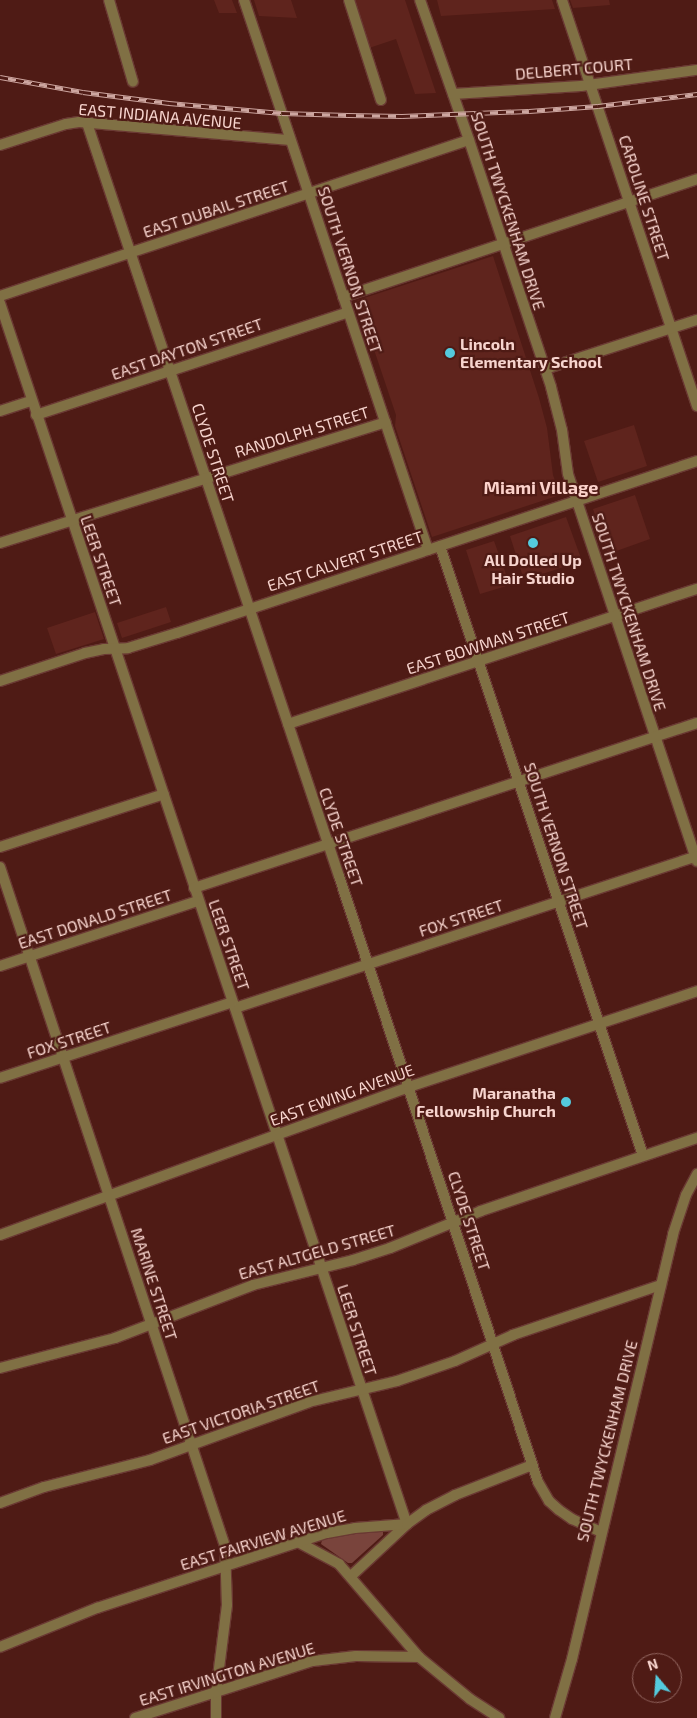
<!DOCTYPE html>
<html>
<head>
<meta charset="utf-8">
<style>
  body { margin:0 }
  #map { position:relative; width:697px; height:1718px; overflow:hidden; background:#4f1b15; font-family:"Exo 2",sans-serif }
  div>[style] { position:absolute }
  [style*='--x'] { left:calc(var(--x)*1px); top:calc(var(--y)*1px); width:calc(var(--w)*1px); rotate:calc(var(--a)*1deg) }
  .built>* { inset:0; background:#5f241d }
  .green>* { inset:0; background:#79443c }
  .roads { filter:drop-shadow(1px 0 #6a3933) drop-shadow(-1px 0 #6a3933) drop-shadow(0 1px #6a3933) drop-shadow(0 -1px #6a3933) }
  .minor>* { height:10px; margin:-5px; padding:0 5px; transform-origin:5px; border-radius:5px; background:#807044 }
  .rail>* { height:4.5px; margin-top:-2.25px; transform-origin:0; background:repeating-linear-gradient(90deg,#4f1b15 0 8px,#cda6a0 0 16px); box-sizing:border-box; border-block:1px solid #cda6a0 }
  .dots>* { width:14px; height:14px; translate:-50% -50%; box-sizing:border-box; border:2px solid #4f1b15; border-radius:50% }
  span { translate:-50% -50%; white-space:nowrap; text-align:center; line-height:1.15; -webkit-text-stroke:4.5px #4f1b15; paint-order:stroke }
  .street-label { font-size:16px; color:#f7d4ce }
  .poi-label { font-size:16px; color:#f7d4ce; font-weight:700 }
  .left { translate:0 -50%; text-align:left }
  .right { translate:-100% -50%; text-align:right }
  .neighbourhood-label { font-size:18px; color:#fcd2cb; font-weight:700 }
  .north { position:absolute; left:632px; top:1653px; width:50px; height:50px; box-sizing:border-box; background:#4f1b15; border:1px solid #92655f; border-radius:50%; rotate:342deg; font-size:14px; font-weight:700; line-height:20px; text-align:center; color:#f7d4ce }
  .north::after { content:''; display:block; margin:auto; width:18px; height:22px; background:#54cadd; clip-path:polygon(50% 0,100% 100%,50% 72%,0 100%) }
</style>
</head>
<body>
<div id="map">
  <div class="built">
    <div style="clip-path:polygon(214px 0,232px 0,237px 13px,219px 13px)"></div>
    <div style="clip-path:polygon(254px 0,291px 0,297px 18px,259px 16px)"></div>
    <div style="clip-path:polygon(353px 0,405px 0,436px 93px,415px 94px,396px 39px,369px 48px)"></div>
    <div style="clip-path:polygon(437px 0,552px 0,555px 9px,441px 16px)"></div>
    <div style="clip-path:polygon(570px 0,609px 0,610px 5px,573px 8px)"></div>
    <div style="clip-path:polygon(493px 256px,539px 398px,547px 428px,553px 475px,560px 495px,432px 537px,395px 426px,396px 415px,360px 308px,355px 301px)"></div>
    <div style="clip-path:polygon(634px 425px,647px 466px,598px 482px,584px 441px)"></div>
    <div style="clip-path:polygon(635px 495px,650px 539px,608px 554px,593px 509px)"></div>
    <div style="clip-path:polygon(566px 517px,582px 561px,524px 580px,510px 536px)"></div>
    <div style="clip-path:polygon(494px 541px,510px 585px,480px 594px,466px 550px)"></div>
    <div style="clip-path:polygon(166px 607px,171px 622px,122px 638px,117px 623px)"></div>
    <div style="clip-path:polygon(95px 612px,104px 639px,56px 654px,47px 628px)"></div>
  </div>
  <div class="green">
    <div style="clip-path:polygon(383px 1530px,383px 1535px,352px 1563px,348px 1563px,321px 1544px,322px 1540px,333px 1537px)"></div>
  </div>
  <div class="roads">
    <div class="minor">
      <div style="--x:109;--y:0;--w:85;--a:73.7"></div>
      <div style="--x:244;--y:0;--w:580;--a:71.5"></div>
      <div style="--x:349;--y:0;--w:105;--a:72.3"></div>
      <div style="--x:420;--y:0;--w:148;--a:70.7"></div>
      <div style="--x:469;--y:140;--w:260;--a:71.6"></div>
      <div style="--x:551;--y:387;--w:44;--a:75.7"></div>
      <div style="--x:562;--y:430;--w:44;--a:82.2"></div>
      <div style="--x:568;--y:474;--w:408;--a:71.6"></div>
      <div style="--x:562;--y:0;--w:428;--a:71.6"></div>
      <div style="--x:453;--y:94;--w:128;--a:-3.6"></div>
      <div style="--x:581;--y:86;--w:117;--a:-7.9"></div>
      <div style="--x:87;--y:123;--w:794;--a:71.5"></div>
      <div style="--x:339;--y:876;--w:638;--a:71.82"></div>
      <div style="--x:538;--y:1482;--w:22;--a:60"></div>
      <div style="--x:549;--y:1501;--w:13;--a:42"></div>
      <div style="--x:559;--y:1510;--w:16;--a:35"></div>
      <div style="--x:572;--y:1519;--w:32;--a:24"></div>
      <div style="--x:0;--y:145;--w:69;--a:-17.7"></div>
      <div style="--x:66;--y:124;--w:13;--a:-9"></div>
      <div style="--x:79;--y:122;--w:212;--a:4.9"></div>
      <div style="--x:0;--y:296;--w:494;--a:-18.4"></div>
      <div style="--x:343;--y:297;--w:373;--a:-18.4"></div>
      <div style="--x:0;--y:303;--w:1287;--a:71.57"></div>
      <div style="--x:407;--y:1524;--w:76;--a:137.1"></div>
      <div style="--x:545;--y:369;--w:160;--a:-17.9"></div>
      <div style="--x:0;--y:411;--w:33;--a:-18"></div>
      <div style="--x:36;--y:415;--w:327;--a:-18.2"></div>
      <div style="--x:0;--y:543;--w:404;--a:-17.4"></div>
      <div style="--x:440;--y:546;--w:642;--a:71.57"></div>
      <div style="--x:0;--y:681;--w:89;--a:-18.2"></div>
      <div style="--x:85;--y:653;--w:19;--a:-12"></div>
      <div style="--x:104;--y:649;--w:24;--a:-2"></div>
      <div style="--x:128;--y:648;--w:51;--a:-17"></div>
      <div style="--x:177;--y:633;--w:548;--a:-18.3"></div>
      <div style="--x:288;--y:724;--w:431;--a:-18.3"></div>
      <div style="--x:0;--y:847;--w:172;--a:-17.9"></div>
      <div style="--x:0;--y:867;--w:715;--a:71.67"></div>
      <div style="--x:225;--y:1546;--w:59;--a:88.1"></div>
      <div style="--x:227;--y:1605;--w:88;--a:97.2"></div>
      <div style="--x:216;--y:1692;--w:26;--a:90"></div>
      <div style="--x:194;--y:888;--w:529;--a:-18.16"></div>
      <div style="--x:0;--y:966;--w:208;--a:-18.2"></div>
      <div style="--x:235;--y:1008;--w:486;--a:-18.2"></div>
      <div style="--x:0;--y:1078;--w:244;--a:-18.1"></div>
      <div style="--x:0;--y:1235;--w:435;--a:-19.9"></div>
      <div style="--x:409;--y:1087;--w:304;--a:-18.4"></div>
      <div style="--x:0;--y:1368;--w:119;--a:-14.6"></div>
      <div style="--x:115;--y:1338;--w:148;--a:-21"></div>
      <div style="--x:253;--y:1285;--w:103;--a:-14"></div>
      <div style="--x:353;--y:1260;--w:39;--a:-18"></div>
      <div style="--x:390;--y:1248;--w:98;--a:-22.1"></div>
      <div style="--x:481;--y:1211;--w:228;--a:-18.7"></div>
      <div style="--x:0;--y:1503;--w:47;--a:-20"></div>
      <div style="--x:44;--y:1487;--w:109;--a:-14.3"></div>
      <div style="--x:150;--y:1460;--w:169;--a:-20"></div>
      <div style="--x:309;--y:1402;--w:90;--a:-13.4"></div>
      <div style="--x:397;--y:1381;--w:61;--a:-19"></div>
      <div style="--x:455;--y:1361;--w:64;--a:-24.1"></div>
      <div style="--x:513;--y:1335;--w:156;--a:-18.7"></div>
      <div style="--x:298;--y:1542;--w:47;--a:28.2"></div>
      <div style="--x:339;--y:1564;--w:123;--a:49.3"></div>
      <div style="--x:419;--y:1657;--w:66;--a:39.5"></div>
      <div style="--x:470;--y:1699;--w:35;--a:33"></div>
      <div style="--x:0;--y:1647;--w:105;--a:-21.9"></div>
      <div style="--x:97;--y:1608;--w:242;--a:-18.1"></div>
      <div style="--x:327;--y:1533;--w:28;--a:-10"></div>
      <div style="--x:355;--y:1528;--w:52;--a:-4.4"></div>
      <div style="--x:407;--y:1524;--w:24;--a:-36"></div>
      <div style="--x:426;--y:1510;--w:33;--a:-27"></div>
      <div style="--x:455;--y:1495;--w:83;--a:-21.3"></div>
      <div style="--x:135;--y:1718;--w:187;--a:-17.8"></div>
      <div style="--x:313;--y:1661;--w:43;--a:-6.6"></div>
      <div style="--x:356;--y:1656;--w:63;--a:0.9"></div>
      <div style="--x:555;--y:1718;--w:61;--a:-73.9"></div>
      <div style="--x:572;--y:1659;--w:437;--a:-76.6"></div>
      <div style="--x:673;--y:1234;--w:41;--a:-71.6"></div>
      <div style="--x:686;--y:1195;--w:24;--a:-62"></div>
    </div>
  </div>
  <div class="rail">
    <div style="--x:0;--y:77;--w:84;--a:10.2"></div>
    <div style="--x:83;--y:92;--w:87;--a:7.3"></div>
    <div style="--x:169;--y:103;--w:113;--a:5.1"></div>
    <div style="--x:282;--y:113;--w:66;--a:1.7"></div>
    <div style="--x:348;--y:115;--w:54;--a:1.1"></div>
    <div style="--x:402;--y:116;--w:127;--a:-2.3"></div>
    <div style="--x:529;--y:111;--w:69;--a:-4.1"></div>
    <div style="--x:598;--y:106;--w:100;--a:-6.9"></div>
  </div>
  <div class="dots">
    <div style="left:450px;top:353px;background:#54cadd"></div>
    <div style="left:533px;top:543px;background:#54cadd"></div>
    <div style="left:566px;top:1102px;background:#54cadd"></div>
  </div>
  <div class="street-label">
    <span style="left:574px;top:69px;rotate:-5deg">DELBERT COURT</span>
    <span style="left:160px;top:116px;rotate:5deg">EAST INDIANA AVENUE</span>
    <span style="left:644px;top:198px;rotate:72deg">CAROLINE STREET</span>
    <span style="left:216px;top:209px;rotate:-18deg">EAST DUBAIL STREET</span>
    <span style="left:508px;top:211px;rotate:72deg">SOUTH TWYCKENHAM DRIVE</span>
    <span style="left:350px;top:270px;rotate:72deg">SOUTH VERNON STREET</span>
    <span style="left:187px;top:349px;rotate:-19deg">EAST DAYTON STREET</span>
    <span style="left:302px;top:432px;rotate:-17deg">RANDOLPH STREET</span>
    <span style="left:213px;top:453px;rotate:72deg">CLYDE STREET</span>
    <span style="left:101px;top:561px;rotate:71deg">LEER STREET</span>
    <span style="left:345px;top:561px;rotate:-18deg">EAST CALVERT STREET</span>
    <span style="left:629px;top:612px;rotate:72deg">SOUTH TWYCKENHAM DRIVE</span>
    <span style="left:488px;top:643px;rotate:-18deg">EAST BOWMAN STREET</span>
    <span style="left:341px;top:837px;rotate:71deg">CLYDE STREET</span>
    <span style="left:556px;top:846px;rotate:72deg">SOUTH VERNON STREET</span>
    <span style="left:461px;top:918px;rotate:-18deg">FOX STREET</span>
    <span style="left:95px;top:919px;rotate:-18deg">EAST DONALD STREET</span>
    <span style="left:229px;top:945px;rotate:71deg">LEER STREET</span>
    <span style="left:69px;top:1040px;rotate:-18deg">FOX STREET</span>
    <span style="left:342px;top:1095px;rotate:-20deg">EAST EWING AVENUE</span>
    <span style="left:469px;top:1221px;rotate:72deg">CLYDE STREET</span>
    <span style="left:317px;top:1252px;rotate:-16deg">EAST ALTGELD STREET</span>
    <span style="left:154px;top:1284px;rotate:72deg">MARINE STREET</span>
    <span style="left:357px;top:1330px;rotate:72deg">LEER STREET</span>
    <span style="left:241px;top:1412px;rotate:-19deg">EAST VICTORIA STREET</span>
    <span style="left:607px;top:1441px;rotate:-76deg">SOUTH TWYCKENHAM DRIVE</span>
    <span style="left:263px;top:1540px;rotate:-17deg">EAST FAIRVIEW AVENUE</span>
    <span style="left:227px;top:1674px;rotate:-17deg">EAST IRVINGTON AVENUE</span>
  </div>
  <div class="poi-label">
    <span class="left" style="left:460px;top:353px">Lincoln<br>Elementary School</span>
    <span style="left:533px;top:569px">All Dolled Up<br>Hair Studio</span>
    <span class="right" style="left:556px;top:1102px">Maranatha<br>Fellowship Church</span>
  </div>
  <div class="neighbourhood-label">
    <span style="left:541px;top:487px">Miami Village</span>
  </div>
  <div class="north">N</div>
</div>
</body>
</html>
